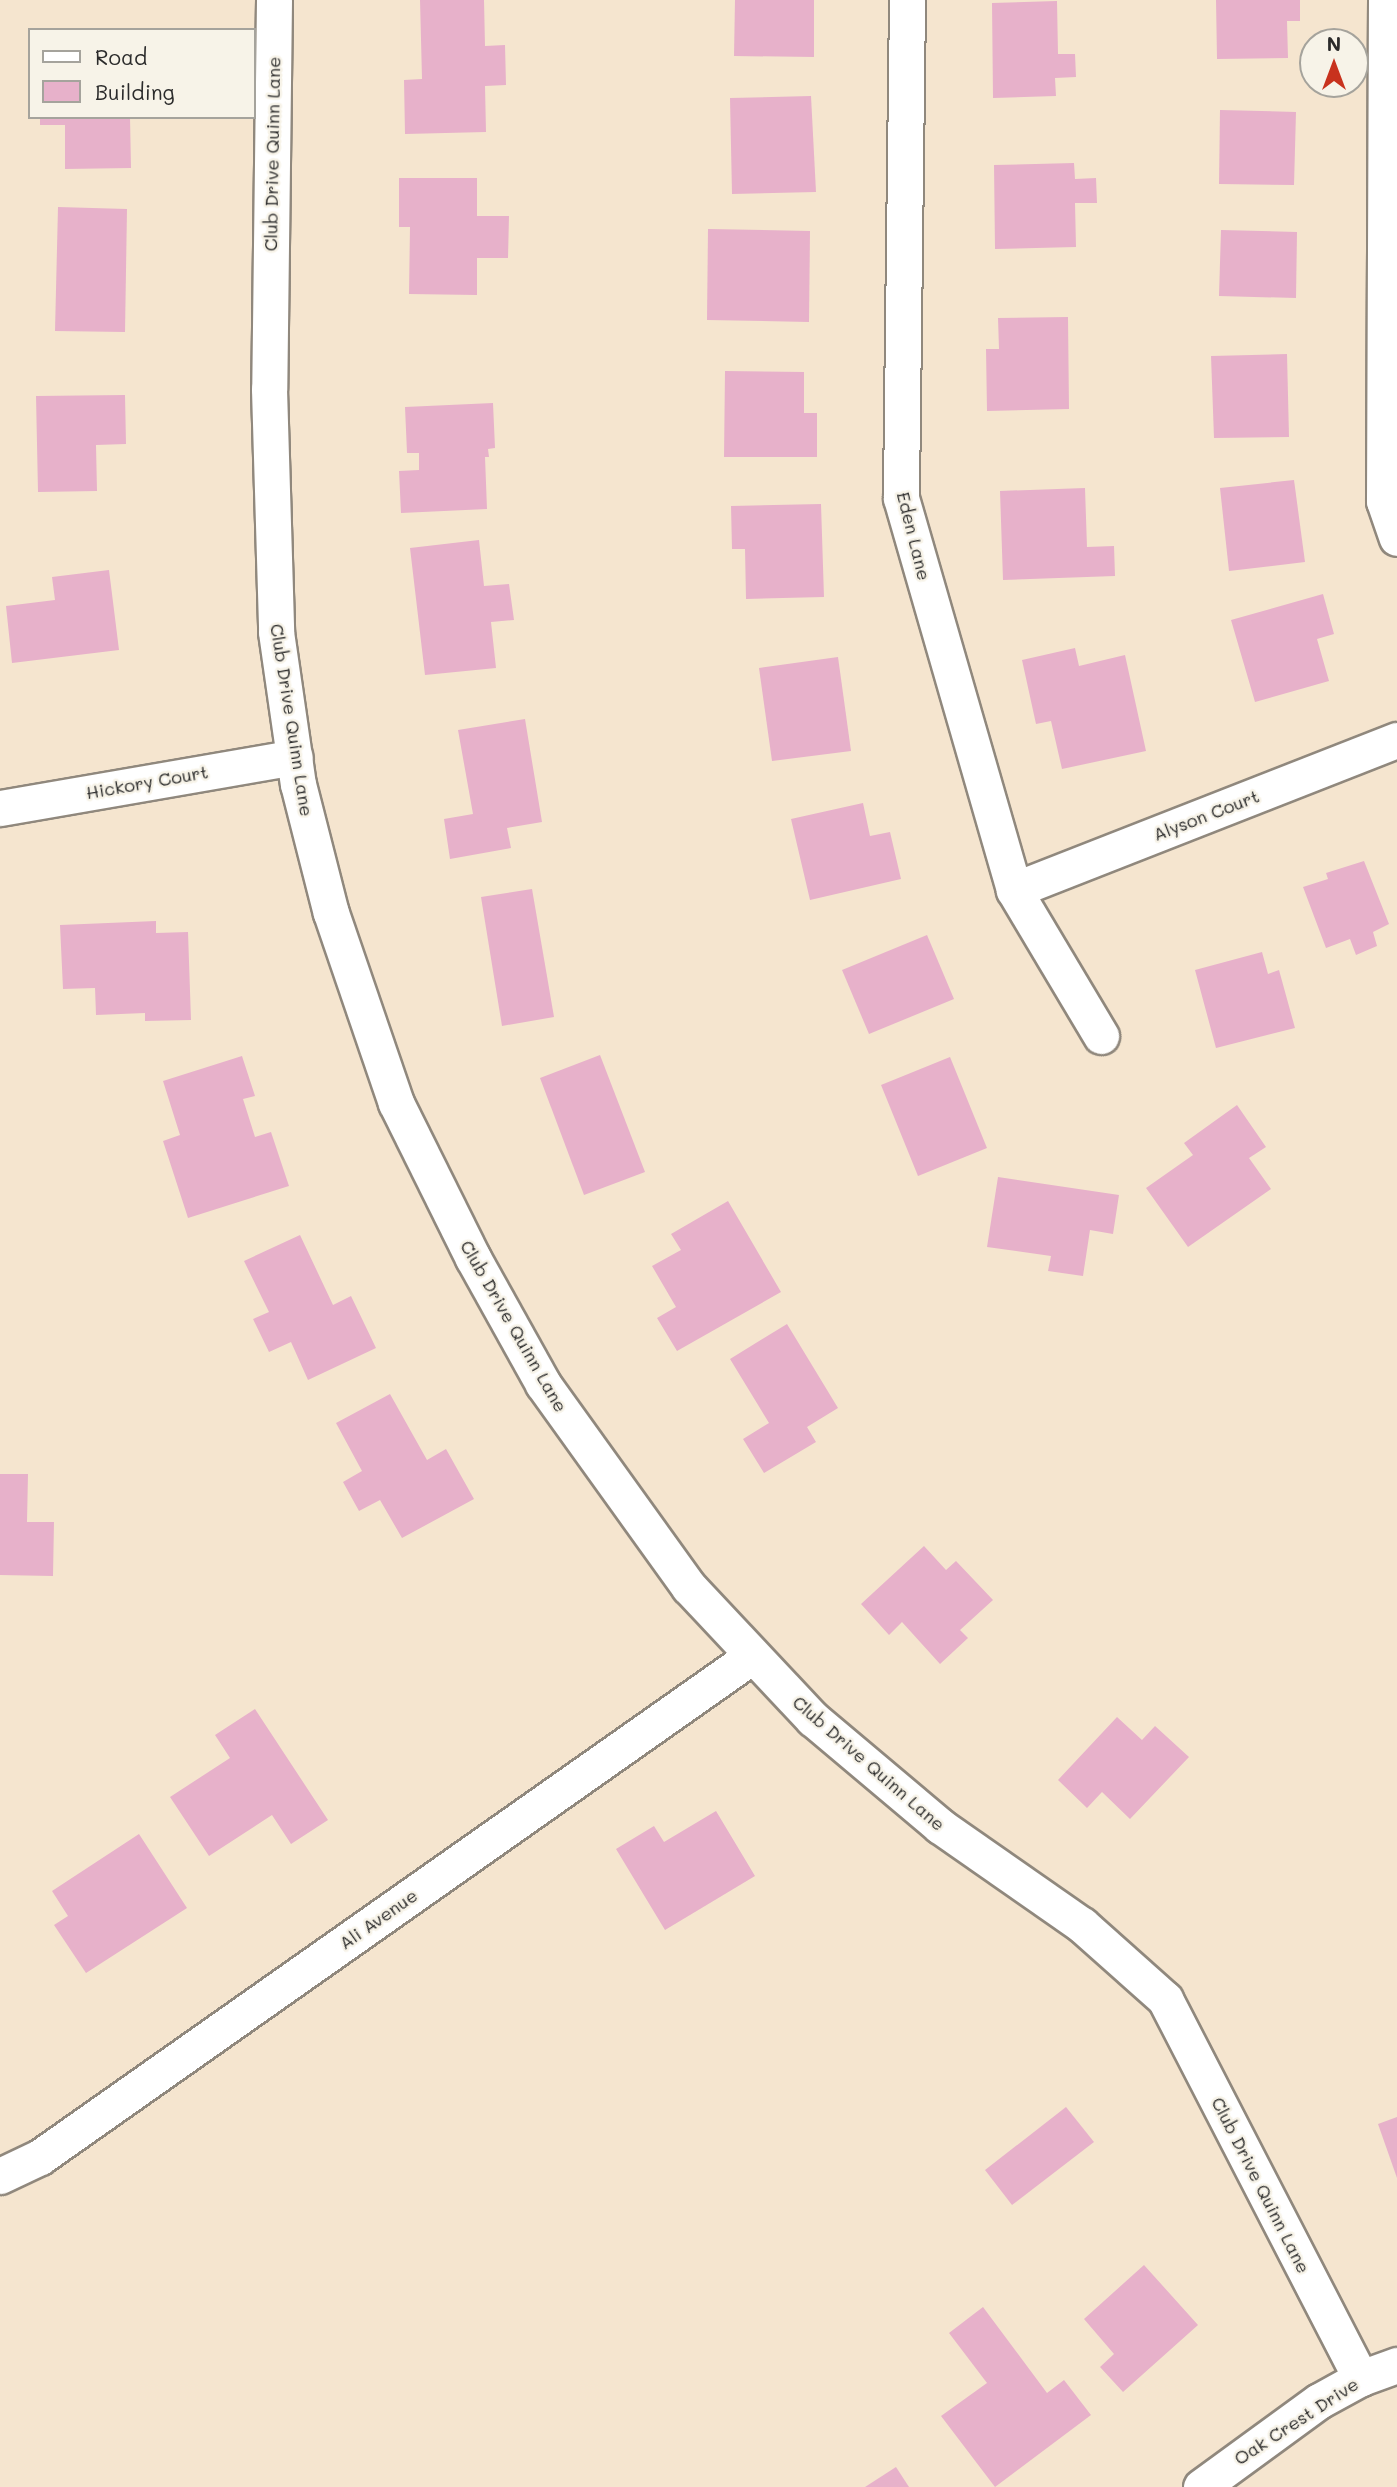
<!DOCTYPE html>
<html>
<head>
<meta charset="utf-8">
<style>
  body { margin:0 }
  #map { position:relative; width:1397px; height:2487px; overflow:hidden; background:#f5e5cf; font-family:Mali,sans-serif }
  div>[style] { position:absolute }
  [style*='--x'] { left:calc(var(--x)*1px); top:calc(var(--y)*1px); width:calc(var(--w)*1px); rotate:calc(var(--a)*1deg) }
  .building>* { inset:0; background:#e7b1ca }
  .roads { filter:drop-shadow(2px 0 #90887d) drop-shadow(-2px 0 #90887d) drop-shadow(0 2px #90887d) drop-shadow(0 -2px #90887d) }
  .street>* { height:35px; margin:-17.5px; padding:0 17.5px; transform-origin:17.5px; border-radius:17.5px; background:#fff }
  span { translate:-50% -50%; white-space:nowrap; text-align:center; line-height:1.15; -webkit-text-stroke:5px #f7f3e8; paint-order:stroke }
  .street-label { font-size:18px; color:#2b2b2b }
  .legend { position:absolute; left:28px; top:28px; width:228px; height:91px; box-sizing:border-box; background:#f7f3e8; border:2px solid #a5a39c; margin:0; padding:9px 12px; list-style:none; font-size:21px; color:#2b2b2b }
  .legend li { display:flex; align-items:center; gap:14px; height:35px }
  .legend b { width:35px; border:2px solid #a5a39c }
  .north { position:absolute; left:1299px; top:28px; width:70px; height:70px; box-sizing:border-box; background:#f7f3e8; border:2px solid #a5a39c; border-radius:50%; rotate:0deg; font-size:19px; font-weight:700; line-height:28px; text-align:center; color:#2b2b2b }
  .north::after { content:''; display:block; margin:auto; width:24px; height:32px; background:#c8321e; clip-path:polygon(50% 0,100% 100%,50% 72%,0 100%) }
</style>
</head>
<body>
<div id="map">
  <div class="building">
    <div style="clip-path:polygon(420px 0,484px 0,485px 46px,505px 45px,506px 85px,485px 86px,486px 132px,405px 134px,404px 80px,422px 79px)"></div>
    <div style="clip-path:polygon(735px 0,814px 0,814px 57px,734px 56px)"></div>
    <div style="clip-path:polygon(1216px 0,1300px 0,1300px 21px,1287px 21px,1288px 58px,1217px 59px)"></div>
    <div style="clip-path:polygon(1057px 1px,1058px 54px,1075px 54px,1076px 77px,1055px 78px,1056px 96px,993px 98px,992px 3px)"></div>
    <div style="clip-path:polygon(811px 96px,816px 192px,732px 194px,730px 98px)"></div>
    <div style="clip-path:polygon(1220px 110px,1296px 112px,1294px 185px,1219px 184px)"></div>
    <div style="clip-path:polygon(40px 117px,130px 117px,131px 168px,65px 169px,65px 125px,40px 125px)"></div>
    <div style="clip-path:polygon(1074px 163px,1075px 179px,1096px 178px,1097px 203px,1075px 203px,1076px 247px,995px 249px,994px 165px)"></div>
    <div style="clip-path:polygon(399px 178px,477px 178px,477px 216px,509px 216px,508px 258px,477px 258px,477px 295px,409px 294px,410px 227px,399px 227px)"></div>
    <div style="clip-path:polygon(58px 207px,127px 209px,125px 332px,55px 331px)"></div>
    <div style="clip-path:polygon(708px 229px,810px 231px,809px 322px,707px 320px)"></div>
    <div style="clip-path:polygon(1221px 230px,1297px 232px,1296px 298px,1219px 296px)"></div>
    <div style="clip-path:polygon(1068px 317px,1069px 409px,987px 411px,986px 349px,999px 349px,998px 318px)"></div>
    <div style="clip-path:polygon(1287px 354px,1289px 437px,1214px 438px,1211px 356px)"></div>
    <div style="clip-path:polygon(725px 371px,804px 372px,804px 413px,817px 413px,817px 457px,724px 457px)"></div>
    <div style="clip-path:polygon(125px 395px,126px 444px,96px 445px,97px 491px,38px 492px,36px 396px)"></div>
    <div style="clip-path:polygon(493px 403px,495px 448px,488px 449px,489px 457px,485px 457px,487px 509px,401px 513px,399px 471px,419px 470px,419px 453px,407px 453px,405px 407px)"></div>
    <div style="clip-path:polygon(1294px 480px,1305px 562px,1229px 571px,1220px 488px)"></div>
    <div style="clip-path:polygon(1085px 488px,1087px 547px,1114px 546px,1115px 576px,1003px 580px,1000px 491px)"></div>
    <div style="clip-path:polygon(821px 504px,824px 597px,746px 599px,745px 549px,732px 549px,731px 506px)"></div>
    <div style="clip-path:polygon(479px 540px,484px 586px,509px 584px,514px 620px,491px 622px,496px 668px,425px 675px,410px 548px)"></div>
    <div style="clip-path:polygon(109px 570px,119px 650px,12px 663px,6px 606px,55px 600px,52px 577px)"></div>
    <div style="clip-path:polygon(1323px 594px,1334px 634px,1317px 639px,1329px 681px,1255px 702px,1231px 620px)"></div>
    <div style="clip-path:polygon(1075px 648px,1079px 666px,1125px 655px,1146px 751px,1062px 769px,1051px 721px,1036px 724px,1022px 660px)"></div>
    <div style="clip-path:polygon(838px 657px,851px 751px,772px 761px,759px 668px)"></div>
    <div style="clip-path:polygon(525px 719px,542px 822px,507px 828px,511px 848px,450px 859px,444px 819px,473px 814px,458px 730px)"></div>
    <div style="clip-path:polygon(863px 803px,870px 836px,890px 832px,901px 879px,810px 900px,791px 819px)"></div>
    <div style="clip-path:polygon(1364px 861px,1389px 924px,1373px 932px,1377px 946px,1356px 955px,1350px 939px,1326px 948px,1303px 887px,1328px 879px,1326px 873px)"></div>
    <div style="clip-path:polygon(532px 889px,554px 1017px,502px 1026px,481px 897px)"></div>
    <div style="clip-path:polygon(156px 921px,156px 933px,188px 932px,191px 1020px,145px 1021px,145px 1013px,96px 1015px,95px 988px,63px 989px,60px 925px)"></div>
    <div style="clip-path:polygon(927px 935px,954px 999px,869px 1034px,842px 970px)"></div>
    <div style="clip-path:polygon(1262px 952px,1268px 974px,1279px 970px,1295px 1028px,1216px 1048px,1195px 970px)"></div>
    <div style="clip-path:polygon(600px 1055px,645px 1172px,584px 1195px,540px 1078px)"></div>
    <div style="clip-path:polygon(242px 1056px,255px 1096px,243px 1099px,255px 1137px,271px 1132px,289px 1186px,188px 1218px,163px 1141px,180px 1135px,163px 1081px)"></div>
    <div style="clip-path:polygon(950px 1057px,987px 1148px,918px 1176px,881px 1085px)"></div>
    <div style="clip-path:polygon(1237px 1105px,1266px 1147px,1249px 1158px,1271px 1189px,1188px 1247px,1146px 1188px,1193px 1155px,1184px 1143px)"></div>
    <div style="clip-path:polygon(998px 1177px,1119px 1195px,1113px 1234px,1090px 1230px,1083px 1276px,1048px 1271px,1051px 1256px,987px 1247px)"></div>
    <div style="clip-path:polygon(728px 1201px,781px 1292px,677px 1351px,657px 1318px,676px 1307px,652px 1266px,681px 1250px,671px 1234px)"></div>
    <div style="clip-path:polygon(300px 1235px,333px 1305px,351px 1296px,376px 1348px,308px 1380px,291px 1342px,269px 1352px,253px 1319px,269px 1312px,244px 1261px)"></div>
    <div style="clip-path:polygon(787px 1324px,838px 1408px,807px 1427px,816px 1442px,764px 1473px,743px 1439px,769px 1423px,730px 1359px)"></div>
    <div style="clip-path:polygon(390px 1394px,427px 1460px,446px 1449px,474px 1499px,402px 1538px,380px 1500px,359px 1511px,343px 1482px,362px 1471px,336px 1423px)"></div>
    <div style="clip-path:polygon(0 1474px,28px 1474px,27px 1522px,54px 1522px,53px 1576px,0 1575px)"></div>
    <div style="clip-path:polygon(924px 1546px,946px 1570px,956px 1561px,993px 1600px,960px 1630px,968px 1638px,940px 1664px,902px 1622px,889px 1635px,861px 1604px)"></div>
    <div style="clip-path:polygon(255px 1709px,328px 1820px,291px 1844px,272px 1815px,209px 1856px,170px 1797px,230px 1758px,215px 1735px)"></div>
    <div style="clip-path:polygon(1117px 1717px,1142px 1740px,1155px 1726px,1189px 1757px,1130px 1819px,1102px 1792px,1087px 1808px,1058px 1780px)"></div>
    <div style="clip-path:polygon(716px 1811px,755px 1876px,665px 1930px,616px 1849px,654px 1826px,664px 1842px)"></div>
    <div style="clip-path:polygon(139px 1834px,187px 1908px,86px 1973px,54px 1925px,68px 1916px,52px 1891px)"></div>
    <div style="clip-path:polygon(1066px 2107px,1094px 2142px,1012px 2205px,985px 2170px)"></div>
    <div style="clip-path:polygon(1397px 2117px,1397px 2178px,1378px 2124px)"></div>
    <div style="clip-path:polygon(1144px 2265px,1198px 2325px,1123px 2392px,1100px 2367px,1114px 2354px,1084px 2319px)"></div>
    <div style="clip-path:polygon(983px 2307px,1047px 2393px,1064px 2380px,1091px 2415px,995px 2487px,941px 2416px,987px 2383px,949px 2333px)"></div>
    <div style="clip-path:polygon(896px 2467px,909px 2487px,865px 2487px)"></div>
  </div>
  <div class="roads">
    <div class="street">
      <div style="--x:274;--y:0;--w:389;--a:90.7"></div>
      <div style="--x:269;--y:389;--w:243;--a:88.3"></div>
      <div style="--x:276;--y:632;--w:154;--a:81.8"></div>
      <div style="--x:298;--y:784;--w:133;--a:75.7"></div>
      <div style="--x:331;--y:913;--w:201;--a:71.1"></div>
      <div style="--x:396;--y:1103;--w:173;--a:63.6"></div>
      <div style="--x:473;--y:1258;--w:144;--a:60.9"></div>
      <div style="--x:543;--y:1384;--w:250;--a:54.3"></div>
      <div style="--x:689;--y:1587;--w:181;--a:46.8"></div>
      <div style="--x:813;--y:1719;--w:166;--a:40.1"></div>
      <div style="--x:940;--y:1826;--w:173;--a:34.9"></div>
      <div style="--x:1082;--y:1925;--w:111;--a:41.7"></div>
      <div style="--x:1165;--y:1999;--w:427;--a:62.7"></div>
      <div style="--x:907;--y:0;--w:498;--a:90.7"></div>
      <div style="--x:901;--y:498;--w:408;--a:73.9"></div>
      <div style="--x:1014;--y:890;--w:170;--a:59.2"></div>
      <div style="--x:1386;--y:0;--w:501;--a:90.23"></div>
      <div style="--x:1384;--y:501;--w:39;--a:71"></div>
      <div style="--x:0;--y:808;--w:299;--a:-9.8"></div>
      <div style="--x:1014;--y:890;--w:411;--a:-21.4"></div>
      <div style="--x:0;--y:2176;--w:44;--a:-25.4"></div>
      <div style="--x:40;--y:2157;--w:871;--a:-35.13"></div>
      <div style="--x:1201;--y:2487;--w:146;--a:-36.1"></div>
      <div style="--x:1319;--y:2401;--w:48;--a:-28.7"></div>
      <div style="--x:1361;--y:2378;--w:38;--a:-20"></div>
    </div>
  </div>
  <div class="street-label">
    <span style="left:272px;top:154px;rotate:-89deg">Club Drive Quinn Lane</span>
    <span style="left:914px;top:536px;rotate:76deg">Eden Lane</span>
    <span style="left:292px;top:720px;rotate:81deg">Club Drive Quinn Lane</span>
    <span style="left:147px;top:782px;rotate:-10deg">Hickory Court</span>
    <span style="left:1206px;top:815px;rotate:-21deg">Alyson Court</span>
    <span style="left:514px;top:1326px;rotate:60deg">Club Drive Quinn Lane</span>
    <span style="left:869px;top:1763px;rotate:41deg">Club Drive Quinn Lane</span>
    <span style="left:378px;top:1919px;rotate:-35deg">Ali Avenue</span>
    <span style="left:1261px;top:2185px;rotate:63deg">Club Drive Quinn Lane</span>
    <span style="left:1296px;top:2421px;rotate:-33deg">Oak Crest Drive</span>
  </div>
  <ul class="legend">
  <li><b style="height:9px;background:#fff"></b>Road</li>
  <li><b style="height:19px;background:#e7b1ca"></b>Building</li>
  </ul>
  <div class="north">N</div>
</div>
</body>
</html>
